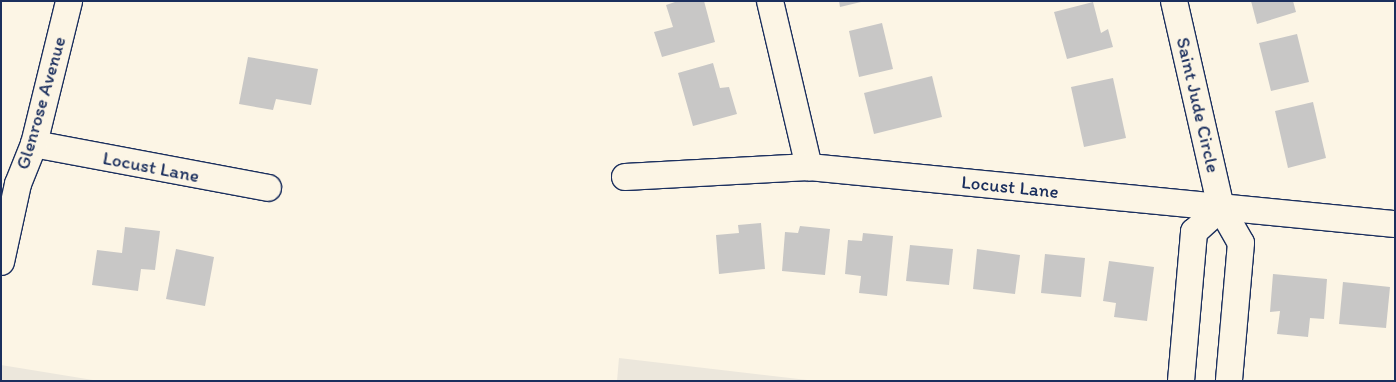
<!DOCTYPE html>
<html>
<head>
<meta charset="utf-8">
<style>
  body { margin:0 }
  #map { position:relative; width:1396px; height:382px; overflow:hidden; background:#fcf5e5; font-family:Itim,sans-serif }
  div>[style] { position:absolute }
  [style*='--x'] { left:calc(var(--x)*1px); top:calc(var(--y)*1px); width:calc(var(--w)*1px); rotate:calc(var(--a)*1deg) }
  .built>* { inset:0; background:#ece7dc }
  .building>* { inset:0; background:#c8c7c6 }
  .roads { filter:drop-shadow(1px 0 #1b2f5e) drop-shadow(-1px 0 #1b2f5e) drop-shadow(0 1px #1b2f5e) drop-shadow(0 -1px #1b2f5e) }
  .minor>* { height:26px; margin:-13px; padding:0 13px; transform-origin:13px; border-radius:13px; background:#fcf5e5 }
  span { translate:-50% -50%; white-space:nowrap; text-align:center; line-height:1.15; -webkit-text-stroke:4.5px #fcf5e5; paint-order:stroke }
  .street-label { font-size:19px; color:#1b2f5e }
  .frame { position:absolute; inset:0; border:2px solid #1b2f5e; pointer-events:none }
</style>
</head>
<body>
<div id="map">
  <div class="built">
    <div style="clip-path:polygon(619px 358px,816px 381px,617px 381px)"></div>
    <div style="clip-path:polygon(1px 365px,99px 381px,1px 381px)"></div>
  </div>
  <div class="building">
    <div style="clip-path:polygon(678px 1px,704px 1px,715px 42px,662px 57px,654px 32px,673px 27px,666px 5px)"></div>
    <div style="clip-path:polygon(839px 1px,861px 1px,861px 2px,840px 7px)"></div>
    <div style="clip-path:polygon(1251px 1px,1293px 1px,1296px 12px,1257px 24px)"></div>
    <div style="clip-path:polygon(1093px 2px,1101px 33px,1108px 29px,1113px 47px,1067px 59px,1054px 12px)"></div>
    <div style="clip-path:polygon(882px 23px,893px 69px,859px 77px,849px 31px)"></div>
    <div style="clip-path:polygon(1297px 34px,1309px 82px,1271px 91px,1259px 43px)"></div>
    <div style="clip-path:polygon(248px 57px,318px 69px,311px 105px,276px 99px,273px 110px,239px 104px)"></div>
    <div style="clip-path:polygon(713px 63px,720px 88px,729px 87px,737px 114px,693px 126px,678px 73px)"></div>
    <div style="clip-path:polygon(932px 76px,942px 117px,874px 134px,864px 93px)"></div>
    <div style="clip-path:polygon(1113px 78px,1126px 138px,1084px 147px,1071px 87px)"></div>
    <div style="clip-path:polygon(1313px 102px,1326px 158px,1288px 168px,1275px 111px)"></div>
    <div style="clip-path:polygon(761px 223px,765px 269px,719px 274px,716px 235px,739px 233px,738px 225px)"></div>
    <div style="clip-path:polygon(800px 226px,830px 229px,825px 275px,782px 271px,785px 232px,798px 233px)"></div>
    <div style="clip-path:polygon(125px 227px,160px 231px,155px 270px,141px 269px,138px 291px,92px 285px,97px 250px,122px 253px)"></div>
    <div style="clip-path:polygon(863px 233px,893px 236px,887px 296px,859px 293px,861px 276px,845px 274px,848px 240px,862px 241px)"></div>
    <div style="clip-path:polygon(910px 245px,953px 249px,949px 285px,906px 281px)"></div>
    <div style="clip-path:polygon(176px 249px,214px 257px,205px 306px,166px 299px)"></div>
    <div style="clip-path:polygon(977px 249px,1020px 255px,1015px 294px,973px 289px)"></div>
    <div style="clip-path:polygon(1045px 254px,1085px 258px,1081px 297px,1041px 293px)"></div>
    <div style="clip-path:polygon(1109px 261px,1154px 267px,1147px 321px,1114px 317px,1116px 303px,1103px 301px)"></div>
    <div style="clip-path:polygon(1273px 274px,1327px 279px,1324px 319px,1310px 318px,1308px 337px,1277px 334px,1280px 311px,1270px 312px)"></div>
    <div style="clip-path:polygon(1343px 282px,1390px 287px,1386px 328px,1339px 324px)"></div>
  </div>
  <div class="roads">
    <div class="minor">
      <div style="--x:770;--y:1;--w:171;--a:76.8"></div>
      <div style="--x:1174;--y:1;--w:212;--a:77.2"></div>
      <div style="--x:1221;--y:208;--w:40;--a:60.3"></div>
      <div style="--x:1241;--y:243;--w:139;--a:95"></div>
      <div style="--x:34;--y:144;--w:238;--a:10.6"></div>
      <div style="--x:625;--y:177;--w:184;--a:-3.1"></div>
      <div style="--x:809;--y:167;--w:589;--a:5.56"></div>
      <div style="--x:1;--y:262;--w:80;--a:-77.7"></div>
      <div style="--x:18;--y:184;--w:43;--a:-68.2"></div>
      <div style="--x:34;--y:144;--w:147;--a:-76.2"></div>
      <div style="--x:1181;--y:381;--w:150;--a:-85"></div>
      <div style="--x:1194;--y:232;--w:36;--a:-42"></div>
    </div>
  </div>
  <div class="street-label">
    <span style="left:41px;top:103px;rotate:-74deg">Glenrose Avenue</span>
    <span style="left:1198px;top:105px;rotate:77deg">Saint Jude Circle</span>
    <span style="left:151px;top:167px;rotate:11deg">Locust Lane</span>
    <span style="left:1010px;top:187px;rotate:6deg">Locust Lane</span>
  </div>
  <div class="frame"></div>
</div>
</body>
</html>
